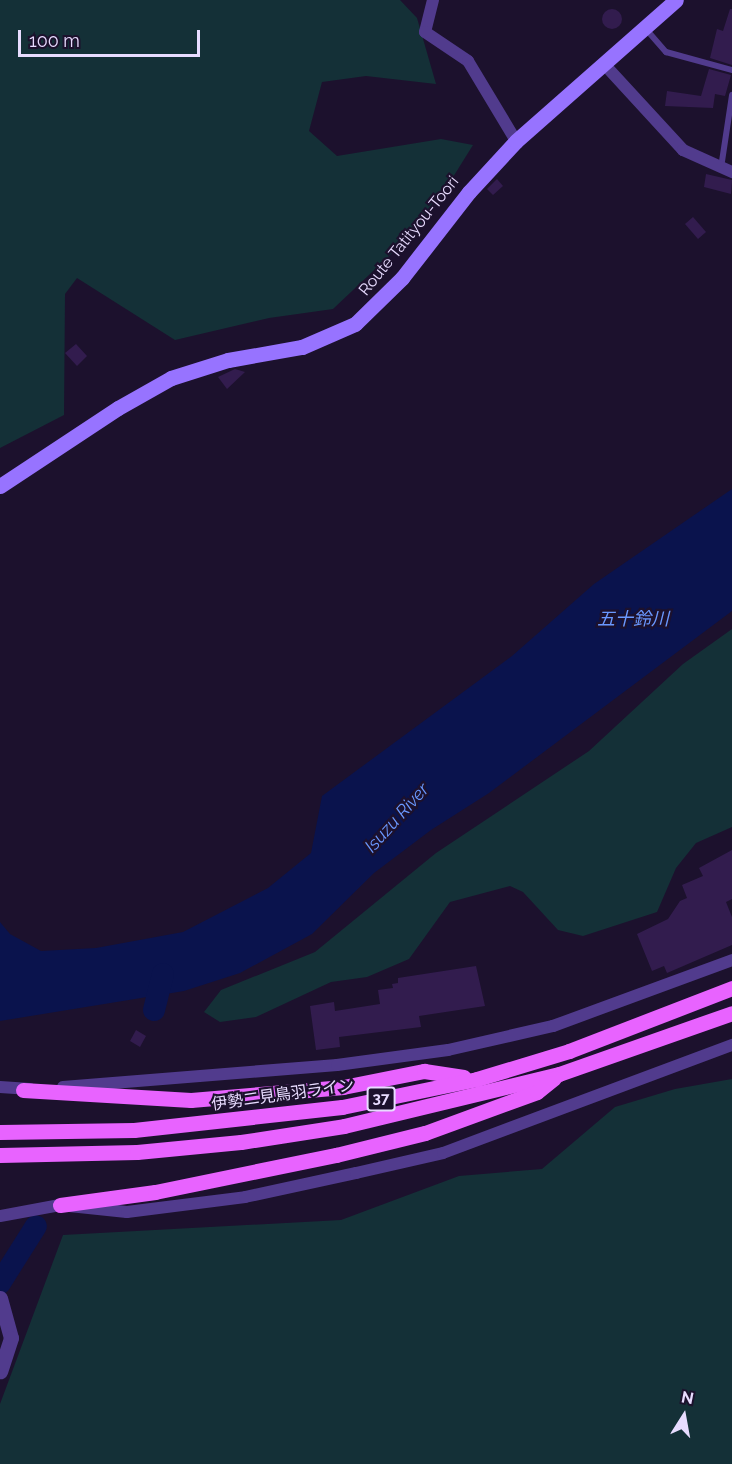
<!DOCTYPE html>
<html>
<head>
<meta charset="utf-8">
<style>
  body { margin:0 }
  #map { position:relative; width:732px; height:1464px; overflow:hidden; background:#1c112d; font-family:Raleway,"Noto Sans JP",sans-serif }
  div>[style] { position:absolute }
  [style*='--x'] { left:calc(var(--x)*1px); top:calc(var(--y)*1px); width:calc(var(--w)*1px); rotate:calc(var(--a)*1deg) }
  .green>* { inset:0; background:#143037 }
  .water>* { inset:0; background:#0a134d }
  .river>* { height:22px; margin:-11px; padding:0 11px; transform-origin:11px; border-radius:11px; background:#0a134d }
  .building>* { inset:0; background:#321c4e }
  .round { border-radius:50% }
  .service>* { height:6px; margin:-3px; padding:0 3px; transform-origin:3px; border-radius:3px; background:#513b8d }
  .minor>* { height:12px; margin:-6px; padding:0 6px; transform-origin:6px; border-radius:6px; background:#513b8d }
  .tertiary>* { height:15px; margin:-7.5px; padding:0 7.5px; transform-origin:7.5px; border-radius:7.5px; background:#513b8d }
  .secondary>* { height:15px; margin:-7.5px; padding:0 7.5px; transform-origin:7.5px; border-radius:7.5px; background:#9773ff }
  .primary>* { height:15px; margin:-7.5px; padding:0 7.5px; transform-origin:7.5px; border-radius:7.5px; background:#e863ff }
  span { translate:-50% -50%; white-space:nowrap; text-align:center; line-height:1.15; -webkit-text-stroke:4.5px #1c112d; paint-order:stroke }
  .shield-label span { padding:2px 4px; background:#1c112d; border:2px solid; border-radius:4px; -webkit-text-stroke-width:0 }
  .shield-label { font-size:15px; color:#e8dcff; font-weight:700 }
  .street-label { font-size:16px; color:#e8dcff }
  .water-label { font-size:18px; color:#6a98ff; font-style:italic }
  .north { position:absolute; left:654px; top:1386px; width:60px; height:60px; -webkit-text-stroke:4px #1c112d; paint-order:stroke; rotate:11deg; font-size:16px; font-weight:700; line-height:24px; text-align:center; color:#e8dcff }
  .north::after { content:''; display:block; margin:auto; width:21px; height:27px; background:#e8dcff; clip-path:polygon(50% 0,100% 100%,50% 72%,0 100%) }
  .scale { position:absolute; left:18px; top:30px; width:182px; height:27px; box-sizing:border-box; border:3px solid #e8dcff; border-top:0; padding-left:8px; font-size:18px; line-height:21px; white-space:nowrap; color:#e8dcff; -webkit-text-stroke:4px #1c112d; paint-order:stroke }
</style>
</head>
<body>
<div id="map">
  <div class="green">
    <div style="clip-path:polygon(0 0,400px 0,417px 18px,436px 84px,366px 76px,322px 82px,309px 131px,337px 156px,441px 139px,473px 145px,425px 222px,333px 309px,269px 318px,175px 340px,77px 278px,65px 294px,64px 415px,0 448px)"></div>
    <div style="clip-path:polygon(732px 629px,732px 827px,696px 843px,676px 868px,657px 912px,583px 936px,558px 930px,523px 892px,510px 886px,450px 902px,409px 959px,367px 977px,331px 982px,256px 1017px,220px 1022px,204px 1012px,221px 990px,315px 952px,436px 853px,589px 751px,683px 664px)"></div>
    <div style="clip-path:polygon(732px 1079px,732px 1464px,0 1464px,0 1404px,63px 1235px,341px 1220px,459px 1176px,542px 1169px,615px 1107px,675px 1089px)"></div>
  </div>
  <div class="water">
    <div style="clip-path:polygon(732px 489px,732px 611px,489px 793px,431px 830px,374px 873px,312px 934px,240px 973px,184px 991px,0 1021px,0 922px,10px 934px,41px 951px,96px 948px,183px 932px,268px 888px,311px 853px,322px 796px,512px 656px,594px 584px)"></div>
  </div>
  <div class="river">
    <div style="--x:154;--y:1010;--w:37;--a:-76"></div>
    <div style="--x:0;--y:1283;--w:67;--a:-57.7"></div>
  </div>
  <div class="building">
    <div style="clip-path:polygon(730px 9px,732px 9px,732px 65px,710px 58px,717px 29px,723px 31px)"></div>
    <div class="round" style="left:602px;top:9px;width:20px;height:20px"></div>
    <div style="clip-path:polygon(709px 69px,731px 75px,725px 96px,715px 94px,713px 108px,665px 106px,667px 91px,701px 96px)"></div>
    <div style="clip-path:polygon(706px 174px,732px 180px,731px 194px,704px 187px)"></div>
    <div style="clip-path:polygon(497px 179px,503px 186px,493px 195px,487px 189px)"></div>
    <div style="clip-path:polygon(693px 217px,706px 232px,698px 239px,685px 224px)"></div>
    <div style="clip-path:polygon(76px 344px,87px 356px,77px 366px,65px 353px)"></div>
    <div style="clip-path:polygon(235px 369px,245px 372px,227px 389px,218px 377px)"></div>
    <div style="clip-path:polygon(732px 850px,732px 899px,726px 902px,732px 917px,732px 945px,667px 973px,664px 966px,652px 971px,637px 934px,668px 919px,680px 901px,687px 898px,682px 885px,703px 876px,699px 868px)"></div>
    <div style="clip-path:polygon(476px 966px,485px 1006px,419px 1016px,421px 1027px,339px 1037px,340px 1047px,316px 1050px,310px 1006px,334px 1002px,335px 1011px,380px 1004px,378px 990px,393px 988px,392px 984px,398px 983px,398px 978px)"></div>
    <div style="clip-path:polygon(136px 1030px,146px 1036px,140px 1047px,130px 1041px)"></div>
  </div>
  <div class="service">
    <div style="--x:645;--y:28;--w:32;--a:49"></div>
    <div style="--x:666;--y:52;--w:68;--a:15.3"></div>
    <div style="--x:721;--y:168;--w:74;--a:-81.4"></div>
  </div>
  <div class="minor">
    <div style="--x:433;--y:0;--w:33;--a:104"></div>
    <div style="--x:425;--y:32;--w:52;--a:34"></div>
    <div style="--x:468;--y:61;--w:93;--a:59"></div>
    <div style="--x:604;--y:64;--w:117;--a:47.4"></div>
    <div style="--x:683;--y:150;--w:54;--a:24.2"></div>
    <div style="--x:0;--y:1087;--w:30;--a:4"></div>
    <div style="--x:63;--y:1087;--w:275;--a:-4.6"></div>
    <div style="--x:337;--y:1065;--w:112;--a:-7.7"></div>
    <div style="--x:448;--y:1050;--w:108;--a:-12.9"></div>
    <div style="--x:553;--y:1026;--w:191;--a:-20.2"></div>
    <div style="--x:0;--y:1216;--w:61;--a:-10.4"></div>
    <div style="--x:60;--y:1205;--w:67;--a:6"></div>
    <div style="--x:127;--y:1212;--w:119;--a:-7.2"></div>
    <div style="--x:245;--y:1197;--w:114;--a:-12.2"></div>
    <div style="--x:356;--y:1173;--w:89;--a:-12.9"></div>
    <div style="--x:443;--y:1153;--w:309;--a:-20.5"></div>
  </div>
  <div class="tertiary">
    <div style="--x:0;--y:1298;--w:41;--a:74.6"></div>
    <div style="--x:11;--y:1338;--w:35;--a:108"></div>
  </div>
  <div class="secondary">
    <div style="--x:0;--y:486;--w:141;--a:-33.5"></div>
    <div style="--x:118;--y:408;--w:61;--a:-29.5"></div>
    <div style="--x:171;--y:378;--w:60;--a:-17.5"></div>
    <div style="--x:228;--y:360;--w:75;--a:-10"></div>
    <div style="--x:302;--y:347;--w:58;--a:-23.5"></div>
    <div style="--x:355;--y:324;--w:66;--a:-44.4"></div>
    <div style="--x:402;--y:278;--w:109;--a:-52.1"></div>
    <div style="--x:469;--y:192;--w:69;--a:-47.3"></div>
    <div style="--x:516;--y:141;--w:213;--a:-41.4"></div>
  </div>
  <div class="primary">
    <div style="--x:23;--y:1090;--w:168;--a:3.4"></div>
    <div style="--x:191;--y:1100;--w:153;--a:-4.9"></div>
    <div style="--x:343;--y:1087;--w:83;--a:-11.2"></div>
    <div style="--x:424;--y:1071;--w:40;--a:8.5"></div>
    <div style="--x:0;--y:1132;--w:134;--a:-0.9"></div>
    <div style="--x:134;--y:1130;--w:209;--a:-6.3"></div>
    <div style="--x:342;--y:1107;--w:138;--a:-11.7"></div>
    <div style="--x:477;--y:1079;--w:96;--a:-16.9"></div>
    <div style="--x:569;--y:1051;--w:175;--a:-21.1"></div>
    <div style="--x:0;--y:1155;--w:137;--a:-1.3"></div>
    <div style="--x:137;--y:1152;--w:104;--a:-5.5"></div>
    <div style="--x:241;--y:1142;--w:104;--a:-8.8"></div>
    <div style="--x:344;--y:1126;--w:221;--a:-13.6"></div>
    <div style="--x:559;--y:1074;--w:183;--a:-19.4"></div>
    <div style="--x:60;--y:1205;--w:96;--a:-7.8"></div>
    <div style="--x:155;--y:1192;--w:185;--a:-11.6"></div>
    <div style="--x:336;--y:1155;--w:92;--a:-13.9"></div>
    <div style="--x:425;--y:1133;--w:119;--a:-20.1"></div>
    <div style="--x:537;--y:1092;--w:22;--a:-39"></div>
  </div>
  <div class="shield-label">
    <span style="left:381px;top:1099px">37</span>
  </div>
  <div class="street-label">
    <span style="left:409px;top:236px;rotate:-51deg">Route Tatityou-Toori</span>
    <span style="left:283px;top:1095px;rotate:-8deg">伊勢二見鳥羽ライン</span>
  </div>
  <div class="water-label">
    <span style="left:633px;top:619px">五十鈴川</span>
    <span style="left:397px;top:818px;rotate:-48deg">Isuzu River</span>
  </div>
  <div class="north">N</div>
  <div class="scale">100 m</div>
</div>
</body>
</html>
